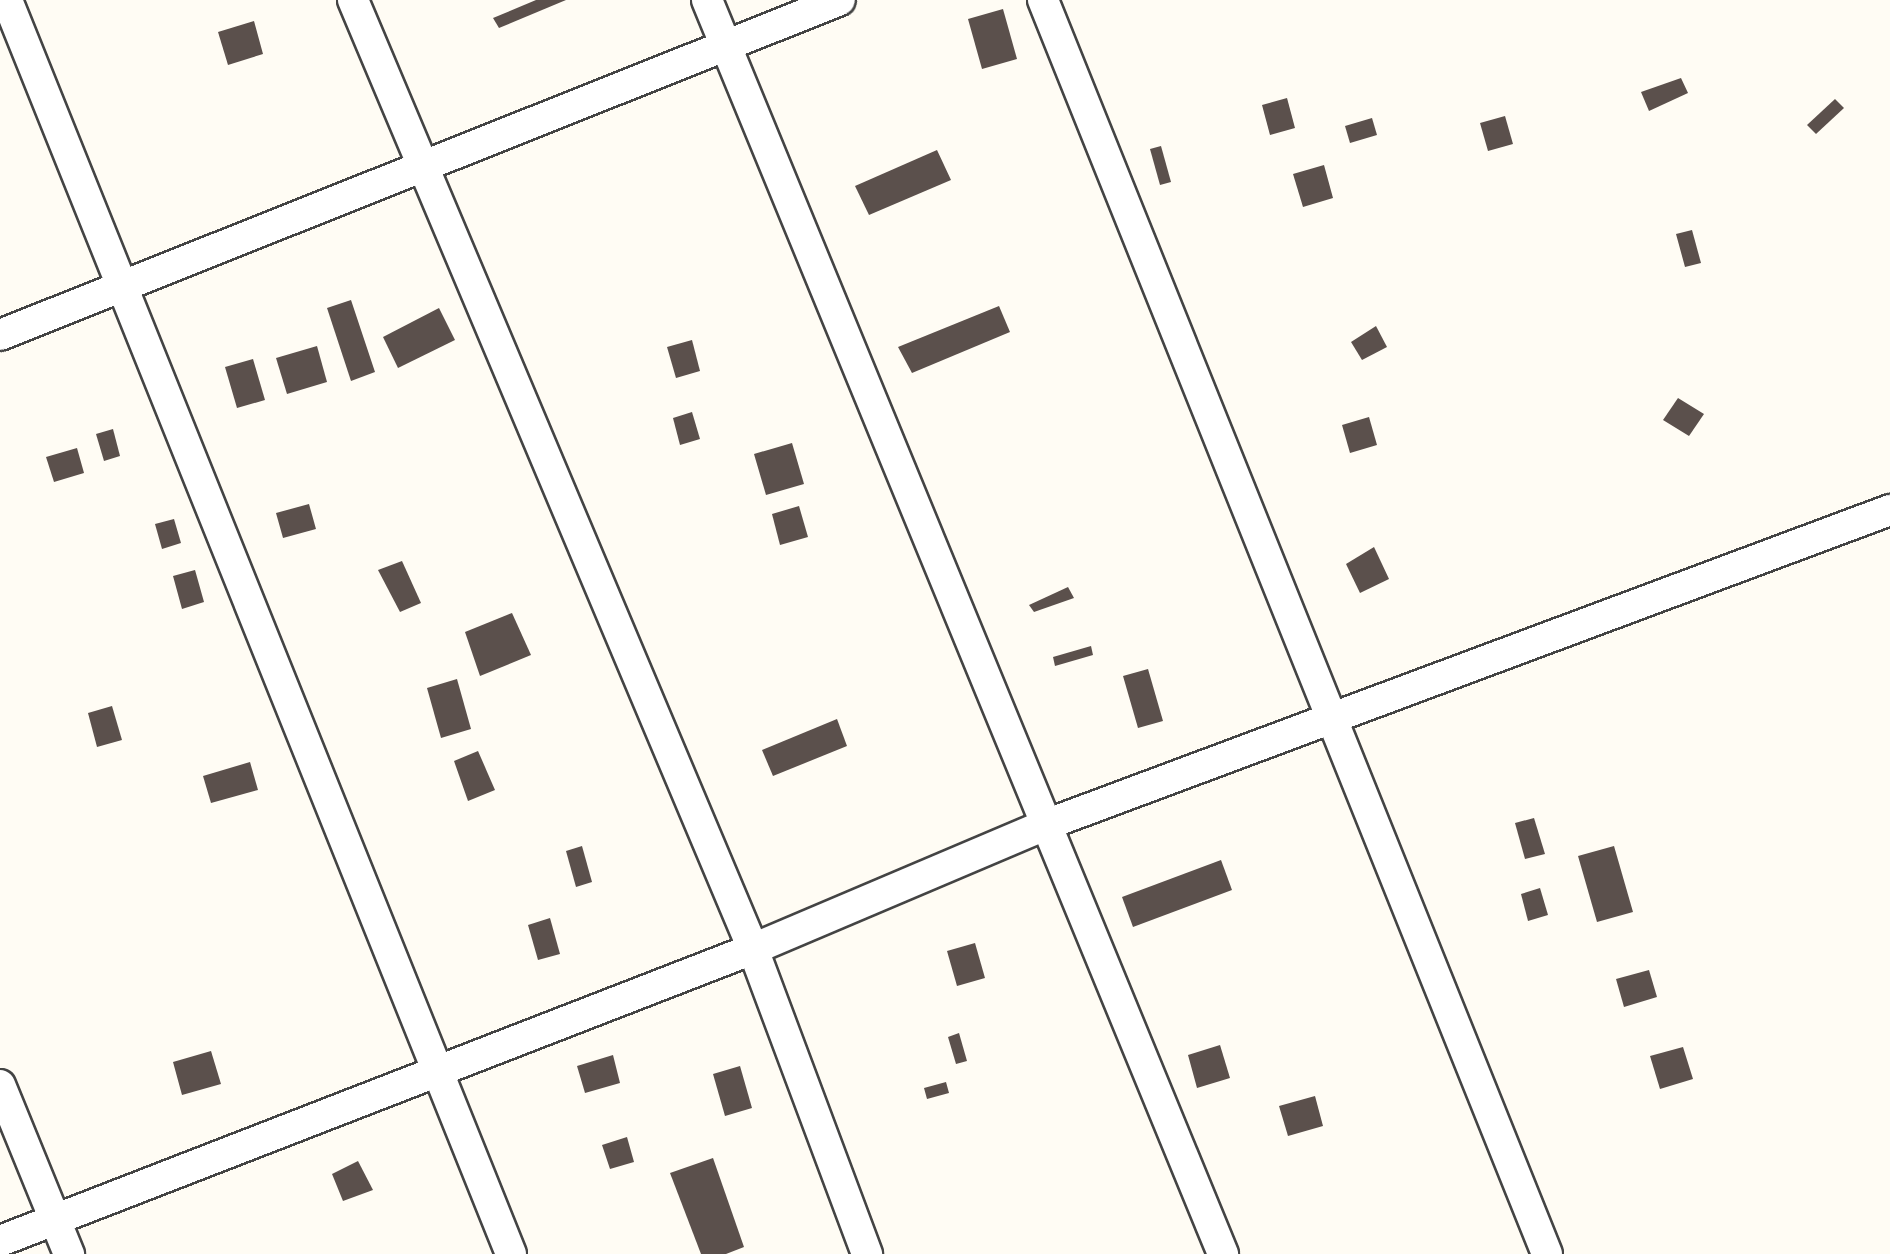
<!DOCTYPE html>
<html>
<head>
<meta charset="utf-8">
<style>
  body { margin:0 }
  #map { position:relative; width:1890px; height:1254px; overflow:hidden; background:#fffcf4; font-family:Bitter,serif }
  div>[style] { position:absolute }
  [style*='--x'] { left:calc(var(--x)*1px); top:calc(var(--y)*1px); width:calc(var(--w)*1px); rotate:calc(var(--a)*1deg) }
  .building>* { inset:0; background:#5b504c }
  .roads { filter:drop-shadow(2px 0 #444) drop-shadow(-2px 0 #444) drop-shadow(0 2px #444) drop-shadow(0 -2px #444) }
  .minor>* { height:30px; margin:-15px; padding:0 15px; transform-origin:15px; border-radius:15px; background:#fff }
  span { translate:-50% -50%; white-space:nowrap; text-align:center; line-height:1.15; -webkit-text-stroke:10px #fff; paint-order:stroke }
</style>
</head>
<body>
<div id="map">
  <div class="building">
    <div style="clip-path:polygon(536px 0,566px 0,499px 28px,493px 18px)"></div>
    <div style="clip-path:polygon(1003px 9px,1017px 59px,982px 69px,968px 19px)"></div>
    <div style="clip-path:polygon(254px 21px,263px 54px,228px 65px,218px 32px)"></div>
    <div style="clip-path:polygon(1681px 78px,1688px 93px,1649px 111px,1641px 92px)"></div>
    <div style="clip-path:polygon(1287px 98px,1295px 128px,1270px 135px,1262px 105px)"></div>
    <div style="clip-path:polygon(1835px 99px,1844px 108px,1816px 134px,1807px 125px)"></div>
    <div style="clip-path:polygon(1505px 116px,1513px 144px,1488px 151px,1480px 123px)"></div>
    <div style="clip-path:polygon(1372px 118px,1377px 135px,1350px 143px,1345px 126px)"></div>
    <div style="clip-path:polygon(1161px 146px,1171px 182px,1160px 185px,1150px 149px)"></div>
    <div style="clip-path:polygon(937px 150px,951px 180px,869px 215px,855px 186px)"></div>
    <div style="clip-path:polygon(1324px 165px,1333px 198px,1303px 207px,1293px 174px)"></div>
    <div style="clip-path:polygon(1692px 230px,1701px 263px,1685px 267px,1676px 234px)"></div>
    <div style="clip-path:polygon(351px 300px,375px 372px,351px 381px,327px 308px)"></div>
    <div style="clip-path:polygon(999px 306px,1010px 332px,912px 373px,898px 347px)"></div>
    <div style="clip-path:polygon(439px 308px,455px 340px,398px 368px,383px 337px)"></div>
    <div style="clip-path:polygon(1376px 326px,1387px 347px,1362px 360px,1351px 342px)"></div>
    <div style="clip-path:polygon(692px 340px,700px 371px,676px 378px,667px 347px)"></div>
    <div style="clip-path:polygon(317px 346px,327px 382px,287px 394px,276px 358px)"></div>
    <div style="clip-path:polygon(253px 359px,265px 400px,237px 408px,225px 367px)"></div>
    <div style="clip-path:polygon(1678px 398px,1704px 414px,1689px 436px,1663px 420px)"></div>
    <div style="clip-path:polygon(692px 412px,700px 439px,680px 445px,673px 418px)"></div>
    <div style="clip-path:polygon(1369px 417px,1377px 445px,1350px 453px,1342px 425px)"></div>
    <div style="clip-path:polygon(113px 429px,120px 456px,104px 461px,96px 434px)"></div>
    <div style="clip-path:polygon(792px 443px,804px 484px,766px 495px,754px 454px)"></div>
    <div style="clip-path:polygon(77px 448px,84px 473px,54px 482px,46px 457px)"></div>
    <div style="clip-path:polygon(309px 504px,316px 529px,283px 538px,276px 513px)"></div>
    <div style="clip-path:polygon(799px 506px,808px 537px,780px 545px,772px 514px)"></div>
    <div style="clip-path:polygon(174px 519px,181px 543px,162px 549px,155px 524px)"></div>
    <div style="clip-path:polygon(1374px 547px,1389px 579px,1360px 593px,1346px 564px)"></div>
    <div style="clip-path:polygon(402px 561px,421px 603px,400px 612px,378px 570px)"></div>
    <div style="clip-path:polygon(195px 570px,204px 602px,182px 609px,173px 576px)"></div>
    <div style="clip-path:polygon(1068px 587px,1074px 598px,1034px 612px,1029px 605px)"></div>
    <div style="clip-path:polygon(512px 613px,531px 655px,480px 676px,465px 632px)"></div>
    <div style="clip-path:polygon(1091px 646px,1093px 655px,1055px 666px,1053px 657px)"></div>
    <div style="clip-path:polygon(1148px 669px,1163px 721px,1138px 728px,1123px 676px)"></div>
    <div style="clip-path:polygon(457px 679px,471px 729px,441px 738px,427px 688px)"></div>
    <div style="clip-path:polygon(112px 706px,122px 740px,97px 747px,88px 713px)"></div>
    <div style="clip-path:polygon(837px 719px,847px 746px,773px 776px,762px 750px)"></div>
    <div style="clip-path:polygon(478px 751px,495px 790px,468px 801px,454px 761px)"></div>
    <div style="clip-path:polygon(250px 762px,258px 790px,211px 803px,203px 776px)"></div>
    <div style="clip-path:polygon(1534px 818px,1545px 854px,1525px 859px,1515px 823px)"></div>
    <div style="clip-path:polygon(582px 846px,592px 882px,576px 887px,566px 851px)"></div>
    <div style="clip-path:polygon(1614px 846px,1633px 912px,1597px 922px,1578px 856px)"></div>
    <div style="clip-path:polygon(1221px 860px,1232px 890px,1133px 927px,1122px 897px)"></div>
    <div style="clip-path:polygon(1540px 888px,1548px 915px,1528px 921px,1521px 894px)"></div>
    <div style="clip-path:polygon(550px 918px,560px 954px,538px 960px,528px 925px)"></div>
    <div style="clip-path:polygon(975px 943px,985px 978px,957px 986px,947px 951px)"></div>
    <div style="clip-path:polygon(1649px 970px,1657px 997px,1624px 1007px,1616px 979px)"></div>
    <div style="clip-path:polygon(959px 1033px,967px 1061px,956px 1064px,948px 1037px)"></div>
    <div style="clip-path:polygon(1220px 1045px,1230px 1078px,1197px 1088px,1188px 1055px)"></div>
    <div style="clip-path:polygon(1683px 1047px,1693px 1079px,1660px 1089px,1650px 1056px)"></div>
    <div style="clip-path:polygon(211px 1051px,221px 1084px,182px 1095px,173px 1062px)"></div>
    <div style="clip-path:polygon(613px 1055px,620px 1083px,585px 1093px,577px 1066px)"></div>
    <div style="clip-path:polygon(740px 1066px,752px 1108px,725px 1116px,713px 1074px)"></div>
    <div style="clip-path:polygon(946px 1082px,949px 1093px,927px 1099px,924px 1088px)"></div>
    <div style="clip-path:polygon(1315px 1096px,1323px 1126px,1288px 1136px,1279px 1106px)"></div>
    <div style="clip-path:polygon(627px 1137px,634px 1162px,610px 1169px,602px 1145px)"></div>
    <div style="clip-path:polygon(713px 1158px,744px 1247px,726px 1254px,701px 1254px,670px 1173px)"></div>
    <div style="clip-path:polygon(358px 1161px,373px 1190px,343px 1201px,332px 1174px)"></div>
  </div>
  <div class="roads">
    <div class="minor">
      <div style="--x:7;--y:0;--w:1351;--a:68.1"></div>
      <div style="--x:353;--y:0;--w:1030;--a:67.14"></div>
      <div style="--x:753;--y:949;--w:326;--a:69.5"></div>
      <div style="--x:707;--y:0;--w:1356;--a:67.63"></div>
      <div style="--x:1043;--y:0;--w:1351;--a:68.1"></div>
      <div style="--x:0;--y:335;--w:904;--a:-21.74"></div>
      <div style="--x:0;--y:1085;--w:183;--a:67.8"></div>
      <div style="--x:0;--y:1241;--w:808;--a:-21.2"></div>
      <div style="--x:753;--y:949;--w:320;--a:-23"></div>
      <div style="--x:1048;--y:824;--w:899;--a:-20.45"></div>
    </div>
  </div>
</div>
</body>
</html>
